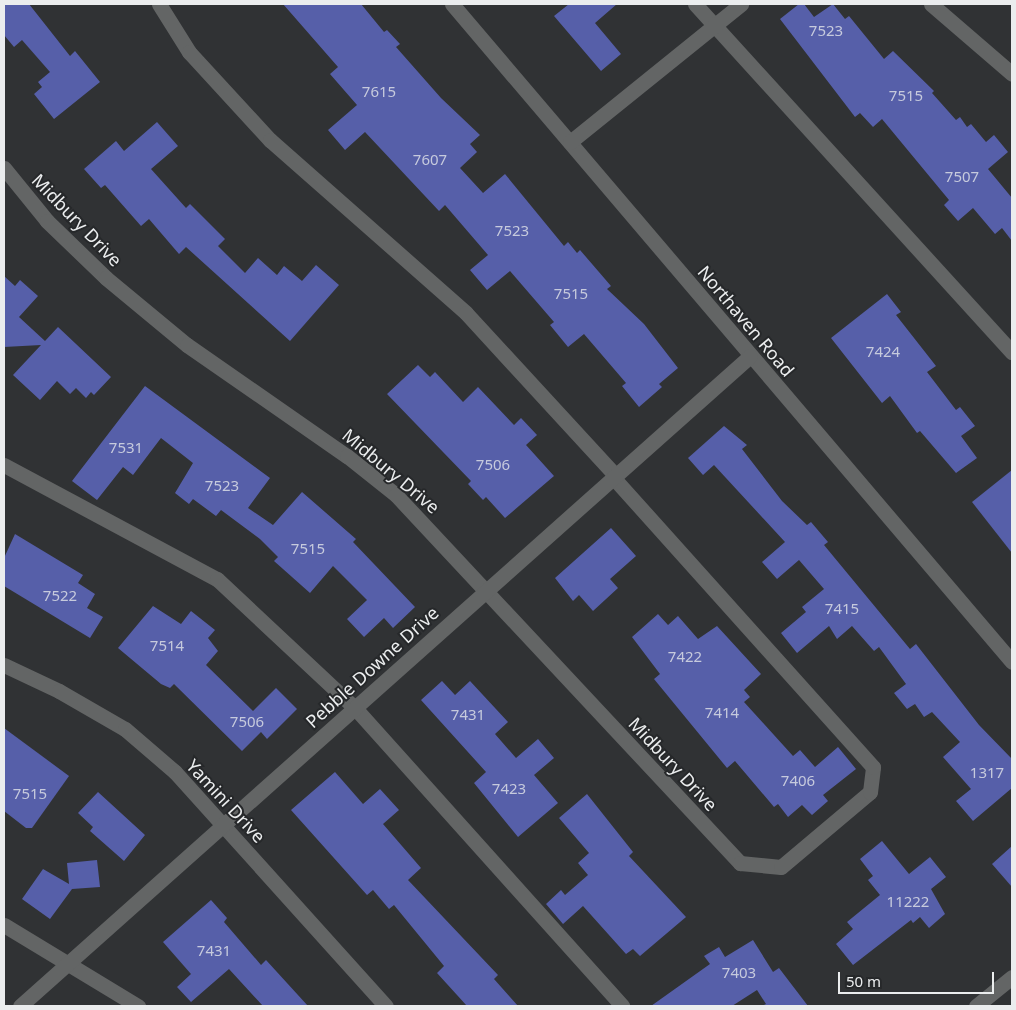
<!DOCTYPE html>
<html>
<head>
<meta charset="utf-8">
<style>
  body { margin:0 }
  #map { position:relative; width:1016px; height:1010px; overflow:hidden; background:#303234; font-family:"Noto Sans",sans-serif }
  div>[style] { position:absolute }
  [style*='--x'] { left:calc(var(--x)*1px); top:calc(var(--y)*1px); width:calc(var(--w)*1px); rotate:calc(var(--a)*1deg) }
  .building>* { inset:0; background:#565fa9 }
  .minor>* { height:15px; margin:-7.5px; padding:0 7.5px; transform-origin:7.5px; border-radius:7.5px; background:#636565 }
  span { translate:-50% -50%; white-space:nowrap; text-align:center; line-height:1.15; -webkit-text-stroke:4px #26282a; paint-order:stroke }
  .number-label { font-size:15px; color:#c6cadd }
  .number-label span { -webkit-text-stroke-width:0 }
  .street-label { font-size:18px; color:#ebedee }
  .frame { position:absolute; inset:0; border:5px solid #ebedee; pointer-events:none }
  .scale { position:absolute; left:838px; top:972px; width:156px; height:22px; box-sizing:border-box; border:2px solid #ebedee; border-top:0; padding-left:6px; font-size:15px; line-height:18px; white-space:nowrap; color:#ebedee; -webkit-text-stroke:4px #26282a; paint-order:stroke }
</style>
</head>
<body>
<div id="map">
  <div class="building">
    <div style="clip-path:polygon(4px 4px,29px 4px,70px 56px,75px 51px,100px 82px,54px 119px,34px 94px,42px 87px,38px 82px,50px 72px,22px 40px,14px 47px,4px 35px)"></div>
    <div style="clip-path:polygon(283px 4px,361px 4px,384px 32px,387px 30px,400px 44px,396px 47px,441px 98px,480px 135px,470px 144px,477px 152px,460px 168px,483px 193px,505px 174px,564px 246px,568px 242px,577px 253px,580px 250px,611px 286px,607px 289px,644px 324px,678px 368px,659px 384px,662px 387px,639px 407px,622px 386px,626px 383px,584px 334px,568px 347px,550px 325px,554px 322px,510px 271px,487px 290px,470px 270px,488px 255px,445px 205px,439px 211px,365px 132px,345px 150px,328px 130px,357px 105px,330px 74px,338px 67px)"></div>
    <div style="clip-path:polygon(569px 4px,617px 4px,595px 23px,621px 54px,601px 71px,554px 16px)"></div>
    <div style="clip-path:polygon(799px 4px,804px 4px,814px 17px,833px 4px,845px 19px,849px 16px,884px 59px,893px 51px,934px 91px,932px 93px,956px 120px,960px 117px,967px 127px,971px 124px,986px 142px,994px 135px,1008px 152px,988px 169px,1012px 198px,1012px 241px,1002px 228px,995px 234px,973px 208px,958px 221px,944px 205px,949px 200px,882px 119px,873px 127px,860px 113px,855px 117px,780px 19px)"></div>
    <div style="clip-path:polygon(157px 122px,178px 146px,151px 169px,186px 208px,190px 204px,225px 239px,218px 246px,245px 273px,258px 258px,277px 275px,284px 266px,302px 281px,316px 265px,339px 285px,290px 341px,186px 247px,179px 254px,149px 219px,141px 226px,105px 185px,101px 188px,84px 169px,116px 141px,124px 151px)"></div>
    <div style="clip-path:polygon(4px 276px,15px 286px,20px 280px,38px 296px,19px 317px,45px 341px,58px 327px,111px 377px,94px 395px,91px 392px,86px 398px,76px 388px,70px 394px,57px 381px,40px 400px,13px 375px,41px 345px,4px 347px)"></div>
    <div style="clip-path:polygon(887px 294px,901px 312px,896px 315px,936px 366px,927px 372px,956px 410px,960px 407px,975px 426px,961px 436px,977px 458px,956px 473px,920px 431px,917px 433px,890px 396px,882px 403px,831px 338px)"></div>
    <div style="clip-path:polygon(418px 365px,430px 377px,435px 372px,463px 402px,478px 387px,514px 425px,521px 418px,537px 435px,526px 445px,554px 476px,505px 518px,486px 497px,483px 500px,468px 484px,471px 481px,387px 394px)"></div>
    <div style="clip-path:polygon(145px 386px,270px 478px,248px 508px,273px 525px,302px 492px,356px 539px,353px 542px,415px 607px,393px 628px,384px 618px,364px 637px,347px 619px,367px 600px,333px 566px,310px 593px,274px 561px,278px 557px,260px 539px,221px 510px,216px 516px,193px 499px,189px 504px,175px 493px,193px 463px,161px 438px,133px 475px,123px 467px,97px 500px,72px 481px)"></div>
    <div style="clip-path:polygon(724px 426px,747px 445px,742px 449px,782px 501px,807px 525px,811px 522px,828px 542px,824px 545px,910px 649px,916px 644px,979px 725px,1012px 759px,1012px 788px,973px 821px,956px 801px,971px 789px,943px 757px,960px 742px,932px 712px,924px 717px,915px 704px,907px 709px,894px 693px,906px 684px,879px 647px,874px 651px,852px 626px,837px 639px,829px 626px,797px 653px,781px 633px,806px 612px,802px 607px,824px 589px,799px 560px,777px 579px,762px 562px,785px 542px,714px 465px,703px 475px,688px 458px)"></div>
    <div style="clip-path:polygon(1012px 470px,1012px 553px,972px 502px)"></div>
    <div style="clip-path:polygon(611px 528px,636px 556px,610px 579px,618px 588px,593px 611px,579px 595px,573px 601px,555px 578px)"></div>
    <div style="clip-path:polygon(15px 534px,83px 575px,78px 583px,95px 594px,87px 608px,103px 617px,90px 638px,4px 586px,4px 558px)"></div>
    <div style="clip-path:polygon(153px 606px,181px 624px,191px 611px,215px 630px,208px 638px,218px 651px,206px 665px,253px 711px,276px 688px,297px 709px,267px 739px,261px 732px,242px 751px,174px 684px,170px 688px,161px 684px,118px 648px)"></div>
    <div style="clip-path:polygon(658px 614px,668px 625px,678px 616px,698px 639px,717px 626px,761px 674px,744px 690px,750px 697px,744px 702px,793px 756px,800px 750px,815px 767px,838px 747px,856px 769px,823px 795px,828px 801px,812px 815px,802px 805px,788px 817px,778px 804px,774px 807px,735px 761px,727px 768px,654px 679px,660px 674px,632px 637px)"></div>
    <div style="clip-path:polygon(442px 681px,455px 695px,470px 681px,508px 722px,495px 734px,516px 758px,538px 739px,554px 758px,534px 775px,558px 803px,518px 837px,474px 783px,486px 772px,421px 700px)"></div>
    <div style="clip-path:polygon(4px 728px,69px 776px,32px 828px,26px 828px,4px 811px)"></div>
    <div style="clip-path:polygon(335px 772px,363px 804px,380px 789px,399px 810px,383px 824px,421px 868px,408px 880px,498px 975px,494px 979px,518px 1006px,467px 1006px,437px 973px,444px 966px,394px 905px,389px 909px,373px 890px,367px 895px,291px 810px)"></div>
    <div style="clip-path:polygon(98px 792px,145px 835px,124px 861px,90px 831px,93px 827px,78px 813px)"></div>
    <div style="clip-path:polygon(587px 794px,633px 852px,629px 856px,686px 917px,640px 956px,633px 949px,626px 954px,583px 906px,563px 924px,546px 904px,561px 890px,565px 895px,588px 875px,578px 863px,589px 853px,559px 818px)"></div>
    <div style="clip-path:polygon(882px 841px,909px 874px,930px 857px,946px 877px,931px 889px,945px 914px,929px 928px,920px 917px,913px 923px,911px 920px,853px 965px,836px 944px,853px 929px,847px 922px,880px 895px,868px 880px,873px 876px,860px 859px)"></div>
    <div style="clip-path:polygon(1012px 846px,1012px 887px,992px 864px)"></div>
    <div style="clip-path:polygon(97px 860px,100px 887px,72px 889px,50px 919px,22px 899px,43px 869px,69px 884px,67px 863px)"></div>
    <div style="clip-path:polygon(211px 900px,227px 918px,224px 922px,261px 965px,266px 960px,308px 1006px,263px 1006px,229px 969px,191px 1002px,177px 987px,191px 974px,163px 942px)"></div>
    <div style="clip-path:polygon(753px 940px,773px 972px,779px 968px,808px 1006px,762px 1006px,766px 1004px,757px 990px,732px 1006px,651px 1006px,710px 964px,704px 956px,719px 947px,725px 957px)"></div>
  </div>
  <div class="minor">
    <div style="--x:159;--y:4;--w:57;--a:58"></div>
    <div style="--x:189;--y:52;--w:120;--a:47.4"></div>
    <div style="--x:270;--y:140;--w:261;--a:41.4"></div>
    <div style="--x:466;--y:313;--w:220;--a:47.4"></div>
    <div style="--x:452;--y:4;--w:864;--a:49.6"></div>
    <div style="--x:695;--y:4;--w:471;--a:47.7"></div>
    <div style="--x:931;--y:4;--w:107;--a:40.8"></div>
    <div style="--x:570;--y:142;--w:220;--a:-38.9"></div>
    <div style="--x:4;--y:168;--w:68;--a:50.9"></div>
    <div style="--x:47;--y:221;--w:82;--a:44"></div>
    <div style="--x:106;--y:278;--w:105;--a:39.6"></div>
    <div style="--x:187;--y:345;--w:195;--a:34.8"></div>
    <div style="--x:347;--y:456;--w:63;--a:38.5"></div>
    <div style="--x:396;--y:495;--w:504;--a:46.93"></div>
    <div style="--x:740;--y:863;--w:41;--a:5.6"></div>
    <div style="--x:781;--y:867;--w:116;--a:-40.1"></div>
    <div style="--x:870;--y:792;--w:25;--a:-83"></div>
    <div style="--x:873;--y:767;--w:389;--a:-131.9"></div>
    <div style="--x:4;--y:465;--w:242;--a:28.2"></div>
    <div style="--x:217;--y:579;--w:189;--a:43.1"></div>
    <div style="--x:355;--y:708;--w:400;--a:48.1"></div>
    <div style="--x:4;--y:665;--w:61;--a:25.3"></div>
    <div style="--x:59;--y:691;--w:76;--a:29.9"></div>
    <div style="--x:125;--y:729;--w:66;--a:40.7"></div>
    <div style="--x:175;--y:772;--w:315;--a:48"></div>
    <div style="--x:4;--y:925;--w:157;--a:31.2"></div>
    <div style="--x:20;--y:1006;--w:977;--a:-41.68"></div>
    <div style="--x:976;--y:1006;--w:46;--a:-38.9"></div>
  </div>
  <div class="number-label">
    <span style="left:826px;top:31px">7523</span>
    <span style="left:379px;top:92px">7615</span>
    <span style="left:906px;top:96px">7515</span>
    <span style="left:430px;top:160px">7607</span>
    <span style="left:962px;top:177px">7507</span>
    <span style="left:512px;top:231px">7523</span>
    <span style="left:571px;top:294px">7515</span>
    <span style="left:883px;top:352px">7424</span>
    <span style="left:126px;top:448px">7531</span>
    <span style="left:493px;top:465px">7506</span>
    <span style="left:222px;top:486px">7523</span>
    <span style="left:308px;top:549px">7515</span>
    <span style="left:60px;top:596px">7522</span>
    <span style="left:842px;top:609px">7415</span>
    <span style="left:167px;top:646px">7514</span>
    <span style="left:685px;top:657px">7422</span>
    <span style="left:722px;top:713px">7414</span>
    <span style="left:468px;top:715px">7431</span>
    <span style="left:247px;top:722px">7506</span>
    <span style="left:987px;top:773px">1317</span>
    <span style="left:798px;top:781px">7406</span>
    <span style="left:509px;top:789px">7423</span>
    <span style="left:30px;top:794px">7515</span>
    <span style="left:908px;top:902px">11222</span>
    <span style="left:214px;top:951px">7431</span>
    <span style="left:739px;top:973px">7403</span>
  </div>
  <div class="street-label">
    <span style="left:77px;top:220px;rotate:46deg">Midbury Drive</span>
    <span style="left:746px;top:321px;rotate:50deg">Northaven Road</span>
    <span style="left:391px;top:471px;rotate:40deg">Midbury Drive</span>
    <span style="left:372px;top:667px;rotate:-42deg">Pebble Downe Drive</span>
    <span style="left:673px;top:764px;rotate:47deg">Midbury Drive</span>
    <span style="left:226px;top:801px;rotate:47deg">Yamini Drive</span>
  </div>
  <div class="frame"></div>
  <div class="scale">50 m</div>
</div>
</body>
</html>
